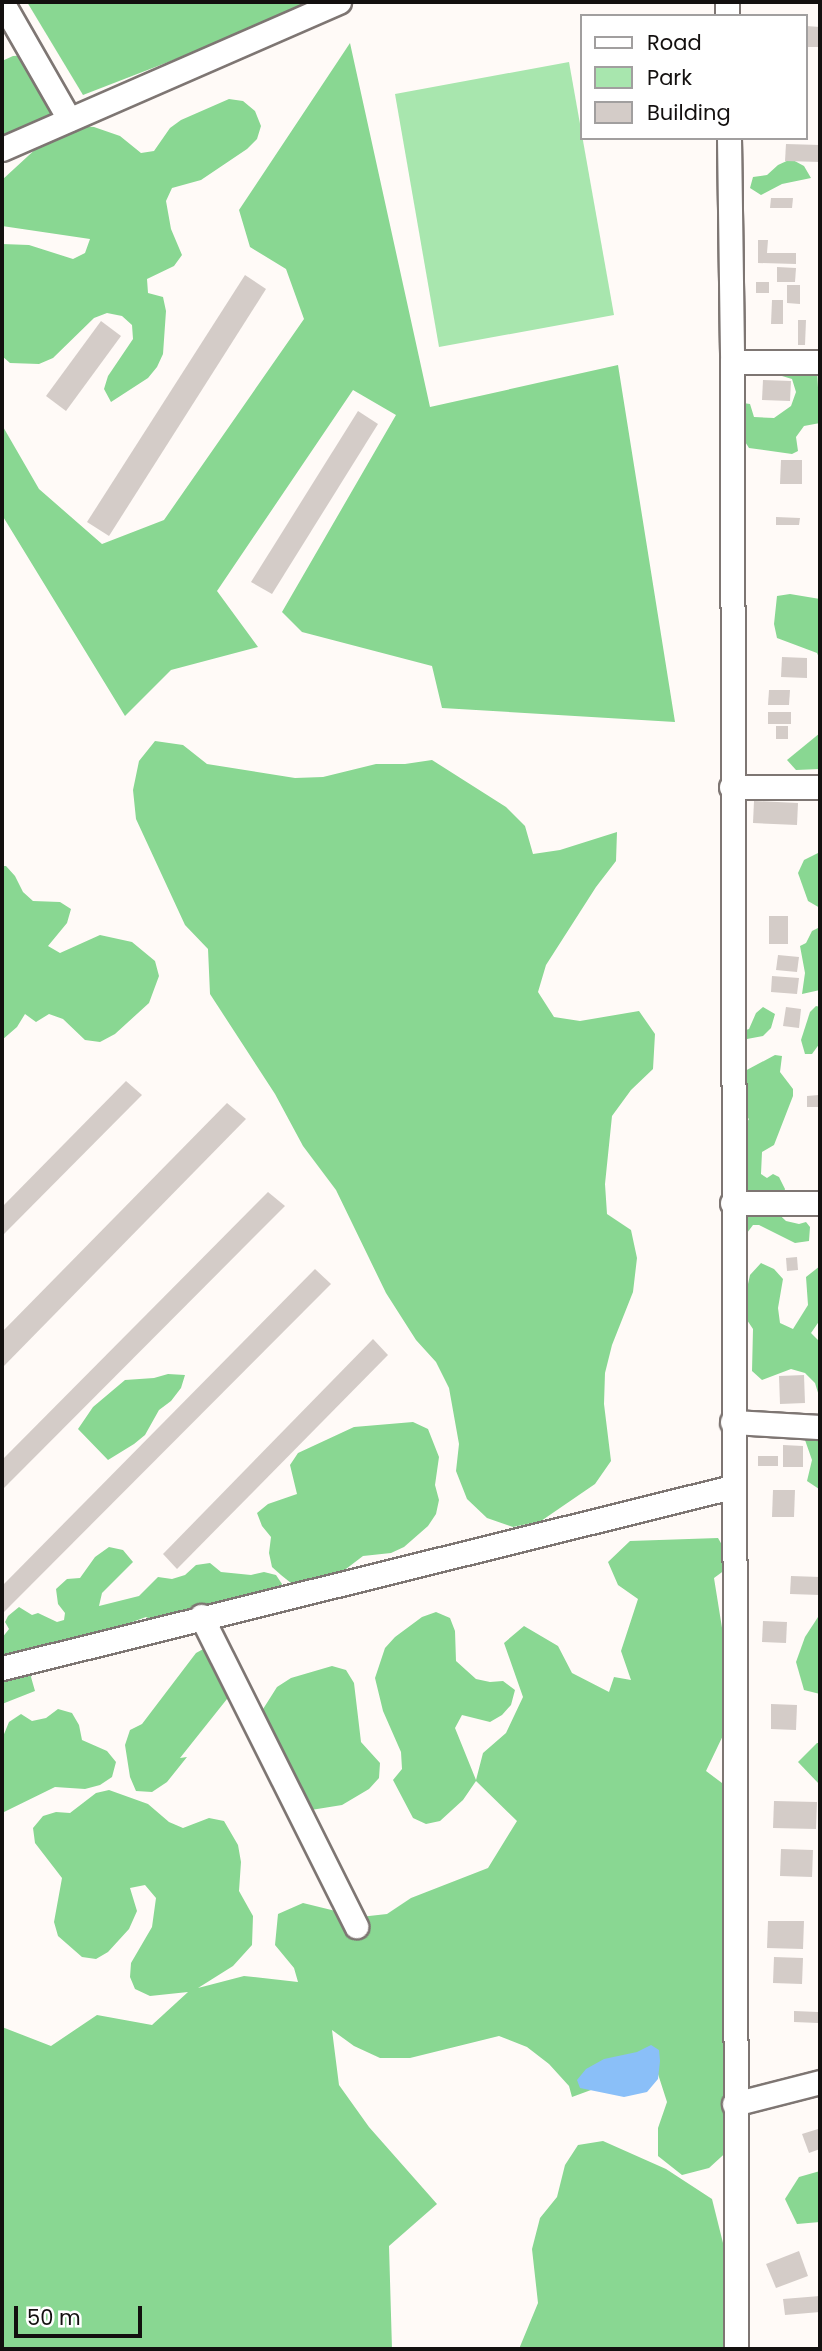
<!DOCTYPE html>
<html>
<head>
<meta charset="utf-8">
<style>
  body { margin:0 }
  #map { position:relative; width:822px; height:2351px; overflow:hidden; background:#fffaf7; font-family:Poppins,sans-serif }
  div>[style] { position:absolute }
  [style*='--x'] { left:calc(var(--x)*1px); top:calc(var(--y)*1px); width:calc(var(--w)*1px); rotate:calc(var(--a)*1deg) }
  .green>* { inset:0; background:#a8e6ae }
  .forest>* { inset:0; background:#89d792 }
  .water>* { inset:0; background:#8abff8 }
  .building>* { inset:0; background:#d4ccc8 }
  .roads { filter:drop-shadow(2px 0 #7e7673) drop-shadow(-2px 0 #7e7673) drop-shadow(0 2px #7e7673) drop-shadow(0 -2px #7e7673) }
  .minor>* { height:23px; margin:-11.5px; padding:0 11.5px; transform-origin:11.5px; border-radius:11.5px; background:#fff }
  span { translate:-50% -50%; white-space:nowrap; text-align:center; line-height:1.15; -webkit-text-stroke:7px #fff; paint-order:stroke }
  .frame { position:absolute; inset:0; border:4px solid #13100f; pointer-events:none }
  .legend { position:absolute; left:580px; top:14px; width:228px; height:126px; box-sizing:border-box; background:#fff; border:2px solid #a19f9f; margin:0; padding:9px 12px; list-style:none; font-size:21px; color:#13100f }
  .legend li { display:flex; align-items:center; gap:14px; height:35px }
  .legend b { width:35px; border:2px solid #a19f9f }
  .scale { position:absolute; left:14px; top:2306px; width:128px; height:32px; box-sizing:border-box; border:4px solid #13100f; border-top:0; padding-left:9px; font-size:21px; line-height:24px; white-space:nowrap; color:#13100f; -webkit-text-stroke:5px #fff; paint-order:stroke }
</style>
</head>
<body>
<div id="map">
  <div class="green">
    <div style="clip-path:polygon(569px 62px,614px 315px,439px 347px,395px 94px)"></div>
  </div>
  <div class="forest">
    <div style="clip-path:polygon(27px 2px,323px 2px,83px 95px)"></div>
    <div style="clip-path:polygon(350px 43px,430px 407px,618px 365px,675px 722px,442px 708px,432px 666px,302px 632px,282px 612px,396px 415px,353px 390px,217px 591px,258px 647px,171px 670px,125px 716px,2px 515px,2px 425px,39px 489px,102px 544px,164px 520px,304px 319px,286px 269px,250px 247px,239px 210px)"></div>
    <div style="clip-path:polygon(32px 55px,59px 117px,2px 159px,2px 61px,13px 56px)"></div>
    <div style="clip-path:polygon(229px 99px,243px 101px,255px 111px,261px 126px,257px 139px,247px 149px,201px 180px,172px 188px,166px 201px,171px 229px,182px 255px,174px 266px,147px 279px,148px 293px,163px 297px,166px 311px,163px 354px,157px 367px,148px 378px,111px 402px,104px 389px,108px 376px,133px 339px,132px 325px,122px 316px,107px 313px,94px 318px,53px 358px,39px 364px,10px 363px,2px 356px,2px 244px,29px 245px,73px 259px,85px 253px,90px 239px,2px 226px,2px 180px,40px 145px,78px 126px,94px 127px,120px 136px,141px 153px,154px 151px,170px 128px,181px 120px)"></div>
    <div style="clip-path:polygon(791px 159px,804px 166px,811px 178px,782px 184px,761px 195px,750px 188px,753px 177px,767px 175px,778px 165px)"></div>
    <div style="clip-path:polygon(817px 370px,820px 423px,804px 426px,796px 437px,798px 451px,792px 454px,749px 448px,742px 437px,743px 403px,750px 404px,754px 417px,774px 418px,791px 406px,796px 392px,792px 379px,772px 373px)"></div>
    <div style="clip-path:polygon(790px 594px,820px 599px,820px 660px,817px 653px,777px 638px,774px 624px,777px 596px)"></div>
    <div style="clip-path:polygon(820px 733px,820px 769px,796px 770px,787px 760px)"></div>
    <div style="clip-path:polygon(155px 741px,183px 745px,207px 764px,295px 778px,323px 777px,376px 764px,405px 764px,432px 760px,506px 807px,525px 826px,533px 854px,560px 850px,617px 832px,616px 861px,596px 887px,546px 965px,538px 992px,554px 1017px,580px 1021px,639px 1011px,655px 1034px,653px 1069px,631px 1090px,612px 1116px,605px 1184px,607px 1214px,631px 1230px,637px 1258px,633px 1292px,612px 1345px,605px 1373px,604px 1404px,611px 1461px,595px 1484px,541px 1521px,513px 1527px,487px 1518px,467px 1499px,456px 1471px,459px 1444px,449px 1388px,436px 1362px,416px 1340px,386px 1293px,336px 1190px,303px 1146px,275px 1094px,210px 994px,208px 949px,185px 925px,136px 819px,133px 790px,139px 761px)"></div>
    <div style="clip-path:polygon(820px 852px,820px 908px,808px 901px,798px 873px,804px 860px)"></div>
    <div style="clip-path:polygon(2px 866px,6px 866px,15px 876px,23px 892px,33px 901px,60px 902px,71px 909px,67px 923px,48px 946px,60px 953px,100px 935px,132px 942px,155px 961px,159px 976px,149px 1003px,115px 1034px,100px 1042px,85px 1040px,63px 1019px,49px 1014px,36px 1022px,25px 1014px,17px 1027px,2px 1040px)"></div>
    <div style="clip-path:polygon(820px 927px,820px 990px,802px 994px,805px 973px,800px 946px,806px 943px,812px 931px)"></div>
    <div style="clip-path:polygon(816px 1006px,820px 1007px,820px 1043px,812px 1054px,805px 1054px,801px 1040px,810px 1012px)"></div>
    <div style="clip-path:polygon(763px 1007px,775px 1014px,771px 1028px,763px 1036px,747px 1039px,744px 1045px,743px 1031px,749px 1029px,756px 1013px)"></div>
    <div style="clip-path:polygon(775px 1055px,782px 1056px,780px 1072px,793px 1089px,793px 1096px,774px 1145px,762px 1152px,761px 1174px,767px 1178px,773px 1174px,779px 1177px,785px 1189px,783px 1196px,743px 1194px,740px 1133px,749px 1119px,739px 1109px,743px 1072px)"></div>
    <div style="clip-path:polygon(770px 1206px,786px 1221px,799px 1224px,806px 1222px,810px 1227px,809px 1241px,795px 1243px,759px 1225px,753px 1225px,744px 1237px,738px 1226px,749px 1207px)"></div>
    <div style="clip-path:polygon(761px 1263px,774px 1269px,783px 1279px,778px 1308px,780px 1323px,793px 1329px,808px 1305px,806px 1277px,820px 1266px,820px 1320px,811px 1333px,820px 1342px,819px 1396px,815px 1383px,805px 1373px,791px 1369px,762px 1380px,752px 1371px,753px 1329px,745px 1317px,744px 1302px,750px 1275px)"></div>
    <div style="clip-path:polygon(168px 1374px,185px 1375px,181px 1388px,171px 1401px,159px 1410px,145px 1435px,134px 1444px,108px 1460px,78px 1429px,93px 1407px,125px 1380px,154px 1378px)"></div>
    <div style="clip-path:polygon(413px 1422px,428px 1429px,439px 1457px,435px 1485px,439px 1500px,436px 1514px,428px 1526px,404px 1547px,391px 1553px,363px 1556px,338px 1575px,296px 1587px,281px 1575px,272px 1567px,269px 1553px,271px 1537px,262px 1526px,257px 1513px,268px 1504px,297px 1494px,290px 1465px,298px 1453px,354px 1427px)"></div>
    <div style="clip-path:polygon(820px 1431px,820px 1489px,819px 1489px,807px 1481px,812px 1460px,805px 1440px,807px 1433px)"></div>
    <div style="clip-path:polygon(718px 1538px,733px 1564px,714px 1578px,727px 1659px,728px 1725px,706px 1771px,722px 1783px,727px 1848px,722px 1945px,731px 1973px,732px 2147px,709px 2168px,682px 2175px,658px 2156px,658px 2128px,667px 2102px,658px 2074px,629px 2076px,572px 2097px,569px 2086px,549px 2064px,527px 2047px,499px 2036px,410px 2058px,380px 2058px,354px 2046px,332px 2030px,339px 2085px,369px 2127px,437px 2204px,389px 2246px,392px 2349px,2px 2349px,2px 2027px,51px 2046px,97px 2015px,152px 2025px,188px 1992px,150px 1996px,135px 1989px,130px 1977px,131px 1963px,152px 1927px,156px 1898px,145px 1885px,130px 1888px,137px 1911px,129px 1929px,108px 1952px,96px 1959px,82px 1957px,58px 1936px,54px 1922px,62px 1878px,35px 1843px,33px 1828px,43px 1816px,56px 1812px,70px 1813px,96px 1793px,109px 1790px,148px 1804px,169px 1822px,183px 1828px,209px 1818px,224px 1821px,238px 1845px,241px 1862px,239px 1891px,253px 1916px,252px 1945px,233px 1966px,198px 1988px,244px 1976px,298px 1982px,294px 1968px,275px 1945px,278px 1914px,303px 1903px,360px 1917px,387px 1914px,411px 1898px,488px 1868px,517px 1821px,476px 1781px,463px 1800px,440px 1821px,426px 1824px,413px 1818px,393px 1780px,402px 1769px,401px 1752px,383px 1711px,375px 1678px,385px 1648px,395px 1637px,422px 1617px,436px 1612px,450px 1618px,455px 1631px,456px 1661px,476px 1679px,490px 1682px,503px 1681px,515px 1690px,511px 1705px,502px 1715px,490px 1722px,462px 1715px,455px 1728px,476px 1780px,483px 1753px,506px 1733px,523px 1697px,504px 1643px,524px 1626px,558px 1646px,572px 1673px,609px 1692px,614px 1677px,631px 1680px,621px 1651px,638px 1599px,618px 1585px,608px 1562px,630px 1541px)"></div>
    <div style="clip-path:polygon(109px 1547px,123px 1550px,133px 1562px,102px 1593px,99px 1606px,139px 1596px,158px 1577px,172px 1579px,185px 1575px,196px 1565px,210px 1563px,221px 1572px,251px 1575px,264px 1572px,276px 1575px,282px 1584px,279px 1591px,218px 1630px,203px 1636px,173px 1631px,146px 1617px,105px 1632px,90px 1633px,61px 1645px,35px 1663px,31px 1677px,35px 1691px,2px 1704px,2px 1638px,9px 1629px,5px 1622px,8px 1616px,19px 1607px,32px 1615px,38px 1613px,57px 1622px,64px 1620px,65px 1613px,58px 1604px,56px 1589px,67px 1579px,80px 1578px,95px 1557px)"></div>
    <div style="clip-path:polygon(820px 1614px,820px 1694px,804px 1690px,796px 1662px,805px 1637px)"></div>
    <div style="clip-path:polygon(207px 1647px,229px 1684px,227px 1699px,180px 1758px,187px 1757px,167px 1782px,152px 1792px,136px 1791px,130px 1777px,125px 1745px,130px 1730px,142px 1724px,196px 1653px)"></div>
    <div style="clip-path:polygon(332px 1666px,346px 1670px,354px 1683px,361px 1742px,380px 1763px,379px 1778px,369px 1789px,342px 1805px,311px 1810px,299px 1803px,258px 1717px,277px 1687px,291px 1678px)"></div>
    <div style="clip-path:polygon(58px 1709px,72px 1713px,79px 1725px,82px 1740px,107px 1751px,116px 1762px,112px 1777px,100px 1785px,85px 1789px,55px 1787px,2px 1813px,2px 1739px,9px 1722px,21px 1714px,32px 1721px,46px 1718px)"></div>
    <div style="clip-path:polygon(817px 1743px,820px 1743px,820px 1785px,798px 1762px)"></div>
    <div style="clip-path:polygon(603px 2141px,666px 2169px,712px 2199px,723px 2243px,731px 2312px,725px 2349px,519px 2349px,538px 2303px,532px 2249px,540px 2218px,557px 2197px,565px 2165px,578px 2145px)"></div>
    <div style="clip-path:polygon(820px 2171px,820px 2222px,797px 2224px,785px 2199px,799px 2177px)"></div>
  </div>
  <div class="water">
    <div style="clip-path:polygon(651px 2045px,659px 2050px,660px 2061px,658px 2079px,647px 2092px,624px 2097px,580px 2088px,577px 2080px,586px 2069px,604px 2059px,637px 2052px)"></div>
  </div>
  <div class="building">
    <div style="clip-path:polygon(806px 26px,820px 27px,820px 47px,806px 47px)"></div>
    <div style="clip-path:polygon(786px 144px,820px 145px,820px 162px,785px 161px)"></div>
    <div style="clip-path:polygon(771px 198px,793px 198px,792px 208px,770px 208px)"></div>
    <div style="clip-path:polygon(758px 240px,768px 240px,767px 253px,796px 253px,796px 264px,758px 263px)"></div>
    <div style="clip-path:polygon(777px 267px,796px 268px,795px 282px,777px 282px)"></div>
    <div style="clip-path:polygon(245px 275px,266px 289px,109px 536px,87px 522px)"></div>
    <div style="clip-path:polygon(756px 282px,769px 282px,769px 293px,756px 293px)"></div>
    <div style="clip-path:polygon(787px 285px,800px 285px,800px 304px,787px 303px)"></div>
    <div style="clip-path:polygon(772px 300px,783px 300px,783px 324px,771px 324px)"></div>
    <div style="clip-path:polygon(798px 320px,806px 320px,805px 345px,798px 345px)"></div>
    <div style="clip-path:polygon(101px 321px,121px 336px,66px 411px,46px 396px)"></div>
    <div style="clip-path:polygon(763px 380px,791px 381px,790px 401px,762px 400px)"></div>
    <div style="clip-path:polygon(358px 411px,378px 424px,272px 594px,251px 582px)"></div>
    <div style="clip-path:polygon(781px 460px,802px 460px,802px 484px,780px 484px)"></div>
    <div style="clip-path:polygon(776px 517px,800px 518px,799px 525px,776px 525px)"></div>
    <div style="clip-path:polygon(782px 657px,807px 658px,807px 678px,781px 677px)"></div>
    <div style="clip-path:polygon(769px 690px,790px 690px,789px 705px,768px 705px)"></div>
    <div style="clip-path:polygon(768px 712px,791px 712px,791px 724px,768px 724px)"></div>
    <div style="clip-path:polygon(776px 726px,788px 726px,788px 739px,776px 739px)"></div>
    <div style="clip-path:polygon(754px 801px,798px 803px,797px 825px,753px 823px)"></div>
    <div style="clip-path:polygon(769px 916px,788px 916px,788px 944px,769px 944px)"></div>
    <div style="clip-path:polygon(778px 955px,799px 957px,797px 972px,776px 970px)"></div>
    <div style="clip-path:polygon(772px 976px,799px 978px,797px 994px,771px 992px)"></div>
    <div style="clip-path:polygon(786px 1007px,801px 1009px,799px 1028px,783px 1026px)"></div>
    <div style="clip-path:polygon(126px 1081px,142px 1095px,2px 1236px,2px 1207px)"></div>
    <div style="clip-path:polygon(819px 1095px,819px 1107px,807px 1107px,807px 1096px)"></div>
    <div style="clip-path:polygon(227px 1103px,246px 1119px,2px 1368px,2px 1332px)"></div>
    <div style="clip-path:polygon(268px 1192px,285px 1206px,2px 1490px,2px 1460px)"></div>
    <div style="clip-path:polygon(797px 1257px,798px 1270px,787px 1271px,786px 1258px)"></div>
    <div style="clip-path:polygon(315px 1269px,331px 1284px,2px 1614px,2px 1586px)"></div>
    <div style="clip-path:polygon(373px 1339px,388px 1355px,177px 1569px,163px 1554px)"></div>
    <div style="clip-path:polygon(804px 1375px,805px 1403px,780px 1404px,779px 1376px)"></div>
    <div style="clip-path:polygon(783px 1445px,803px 1446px,803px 1467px,783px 1467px)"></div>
    <div style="clip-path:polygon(758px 1456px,778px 1456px,778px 1466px,758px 1466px)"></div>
    <div style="clip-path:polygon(773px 1490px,795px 1490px,794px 1517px,772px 1517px)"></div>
    <div style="clip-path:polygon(791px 1576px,820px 1577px,820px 1595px,790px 1594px)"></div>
    <div style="clip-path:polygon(763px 1621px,787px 1622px,786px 1643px,762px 1642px)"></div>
    <div style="clip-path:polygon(771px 1704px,797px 1705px,796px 1730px,771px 1729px)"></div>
    <div style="clip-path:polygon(774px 1801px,817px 1802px,816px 1829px,773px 1828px)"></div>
    <div style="clip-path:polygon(781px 1849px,813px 1850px,812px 1877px,780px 1876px)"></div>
    <div style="clip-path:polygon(768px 1921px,804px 1921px,803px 1949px,767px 1948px)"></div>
    <div style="clip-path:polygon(774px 1957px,803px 1958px,802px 1984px,773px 1983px)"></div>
    <div style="clip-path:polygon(794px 2011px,818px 2012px,818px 2023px,794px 2022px)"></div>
    <div style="clip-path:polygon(818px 2129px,820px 2149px,809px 2153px,802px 2134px)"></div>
    <div style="clip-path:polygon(799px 2251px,808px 2276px,776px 2288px,766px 2264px)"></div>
    <div style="clip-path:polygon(820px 2296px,820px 2312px,785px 2315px,783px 2299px)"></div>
  </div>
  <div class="roads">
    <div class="minor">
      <div style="--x:2;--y:2;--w:135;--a:60.2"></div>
      <div style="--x:727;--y:2;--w:14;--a:90"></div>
      <div style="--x:729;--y:138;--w:224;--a:89.2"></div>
      <div style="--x:732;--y:362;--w:1987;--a:89.88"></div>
      <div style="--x:2;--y:149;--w:368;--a:-23.6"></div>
      <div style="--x:732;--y:362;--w:88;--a:0"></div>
      <div style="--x:731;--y:787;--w:89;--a:0"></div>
      <div style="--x:732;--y:1203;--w:88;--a:0"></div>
      <div style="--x:732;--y:1422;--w:88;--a:3.3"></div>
      <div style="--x:201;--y:1616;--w:347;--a:63.4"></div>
      <div style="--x:2;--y:1668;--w:752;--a:-13.93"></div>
      <div style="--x:734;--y:2104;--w:89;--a:-14.3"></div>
    </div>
  </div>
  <div class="frame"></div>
  <ul class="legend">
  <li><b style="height:9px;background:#fff"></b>Road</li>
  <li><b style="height:19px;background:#a8e6ae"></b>Park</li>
  <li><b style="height:19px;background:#d4ccc8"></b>Building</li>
  </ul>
  <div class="scale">50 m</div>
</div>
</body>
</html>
